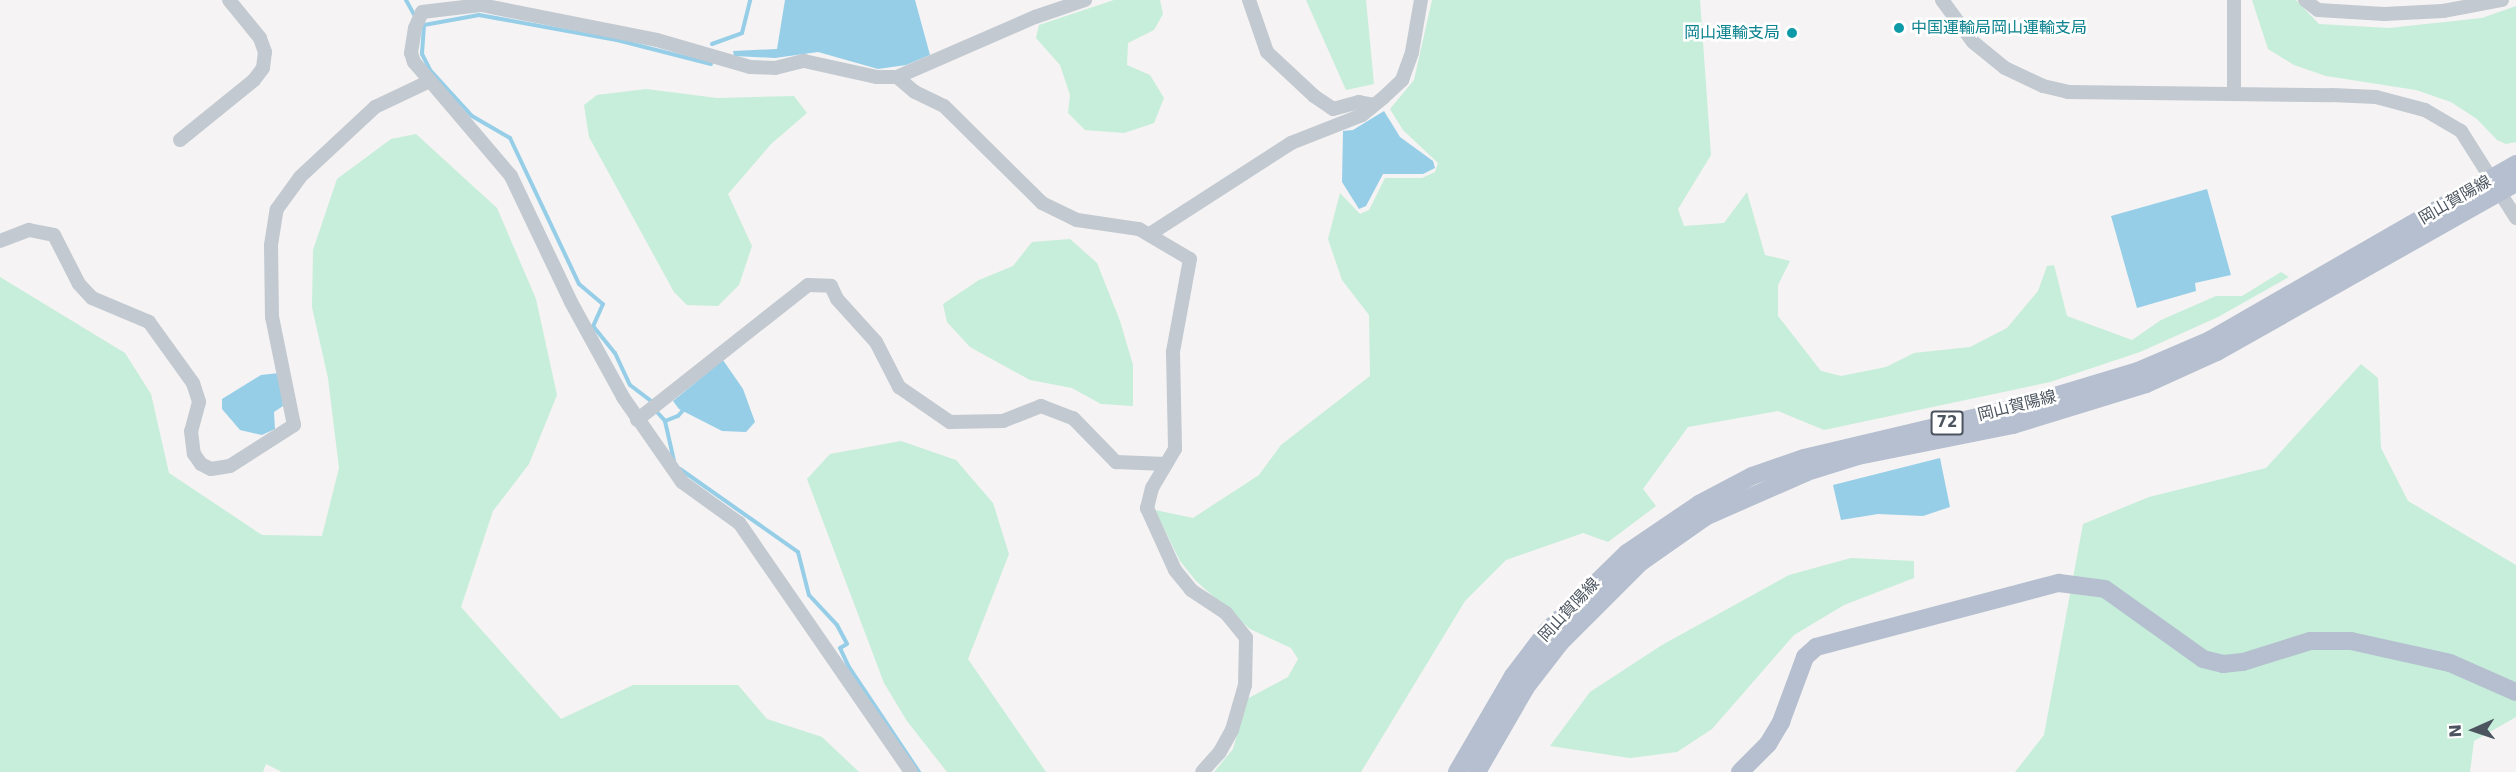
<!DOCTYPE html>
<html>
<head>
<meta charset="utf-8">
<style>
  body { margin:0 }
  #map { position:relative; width:2516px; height:772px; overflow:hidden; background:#f5f3f3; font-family:"DejaVu Sans","Noto Sans JP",sans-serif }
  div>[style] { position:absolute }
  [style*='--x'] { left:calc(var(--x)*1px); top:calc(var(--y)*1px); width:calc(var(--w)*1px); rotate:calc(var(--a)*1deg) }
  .green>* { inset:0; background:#c6eeda }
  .water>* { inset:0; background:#96cee8 }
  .stream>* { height:4px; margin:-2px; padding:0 2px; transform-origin:2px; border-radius:2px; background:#96cee8 }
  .minor>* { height:14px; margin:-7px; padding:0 7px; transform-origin:7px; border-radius:7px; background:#c2c9d0 }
  .major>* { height:18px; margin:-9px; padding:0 9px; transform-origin:9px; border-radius:9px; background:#b5bfcf }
  .dots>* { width:16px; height:16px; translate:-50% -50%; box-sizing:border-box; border:3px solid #fff; border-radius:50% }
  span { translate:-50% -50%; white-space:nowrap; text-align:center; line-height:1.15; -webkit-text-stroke:5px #fff; paint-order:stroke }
  .shield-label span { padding:2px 4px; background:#fff; border:2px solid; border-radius:4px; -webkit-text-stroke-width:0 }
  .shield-label { font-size:15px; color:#4b545f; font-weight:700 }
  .culture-label { font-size:16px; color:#0d838f }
  .left { translate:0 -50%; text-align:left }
  .right { translate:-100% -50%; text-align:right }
  .street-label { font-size:16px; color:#4b545f }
  .north { position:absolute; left:2444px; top:700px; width:60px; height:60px; -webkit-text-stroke:4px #fff; paint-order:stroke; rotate:267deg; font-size:16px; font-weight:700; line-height:24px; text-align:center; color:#4b545f }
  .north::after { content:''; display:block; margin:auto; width:21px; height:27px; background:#4b545f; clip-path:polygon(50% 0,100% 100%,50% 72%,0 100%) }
</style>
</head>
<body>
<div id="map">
  <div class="green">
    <div style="clip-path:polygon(1114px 0,1160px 0,1163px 14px,1154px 30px,1128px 43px,1127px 65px,1150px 75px,1164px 98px,1154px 123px,1124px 133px,1085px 130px,1068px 113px,1070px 95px,1060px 65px,1036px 38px,1039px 25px)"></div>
    <div style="clip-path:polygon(1306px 0,1366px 0,1374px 84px,1346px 90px)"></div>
    <div style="clip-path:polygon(1432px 0,1700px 0,1711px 155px,1678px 209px,1684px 226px,1724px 223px,1747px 192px,1765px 255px,1790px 261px,1778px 285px,1778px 316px,1821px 371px,1841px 376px,1886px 367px,1914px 353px,1970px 347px,2007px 328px,2038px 291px,2047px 266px,2054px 265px,2067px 316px,2132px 340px,2161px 320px,2216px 296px,2242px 296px,2281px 272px,2289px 277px,2218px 317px,2140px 352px,2050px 382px,1824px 430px,1778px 411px,1688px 427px,1643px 489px,1656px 506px,1608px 542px,1583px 533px,1506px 560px,1465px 601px,1361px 772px,1214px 772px,1233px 749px,1247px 699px,1288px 677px,1298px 659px,1291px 648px,1250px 629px,1196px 581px,1180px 561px,1155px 510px,1193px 518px,1259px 475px,1281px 445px,1370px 376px,1369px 315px,1342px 280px,1328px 239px,1340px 193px,1360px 214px,1369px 210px,1385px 178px,1422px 178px,1435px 172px,1438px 163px,1403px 130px,1390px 109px,1414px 80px)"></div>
    <div style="clip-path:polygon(2252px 0,2296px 0,2319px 24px,2389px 28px,2482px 18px,2516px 6px,2516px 142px,2506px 144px,2497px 140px,2477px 119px,2451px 102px,2416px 90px,2326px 76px,2294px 65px,2268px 49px)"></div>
    <div style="clip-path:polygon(646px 89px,717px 98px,794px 96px,807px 113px,771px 144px,728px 194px,752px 246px,739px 285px,718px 306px,687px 305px,674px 292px,589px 137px,584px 105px,597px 95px)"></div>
    <div style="clip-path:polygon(416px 134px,497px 208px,536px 299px,557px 395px,529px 464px,493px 511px,461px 607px,561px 719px,633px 685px,738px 685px,767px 719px,822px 737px,859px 772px,282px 772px,266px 764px,263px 772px,0 772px,0 277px,125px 353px,151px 394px,169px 473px,262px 535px,322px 536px,339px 468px,328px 378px,312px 307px,313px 250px,337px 179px,391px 139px)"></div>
    <div style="clip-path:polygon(1070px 239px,1097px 263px,1120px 321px,1133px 365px,1133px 406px,1101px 404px,1072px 388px,1030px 380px,970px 347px,947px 322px,943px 304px,979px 280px,1013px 266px,1032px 242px)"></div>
    <div style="clip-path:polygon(2361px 364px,2378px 378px,2381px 448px,2408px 501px,2516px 565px,2516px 717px,2474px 741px,2470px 772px,2015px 772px,2044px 735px,2083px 524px,2149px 497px,2266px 468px)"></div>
    <div style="clip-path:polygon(901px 441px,956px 460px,993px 503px,1009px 554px,968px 659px,1046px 772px,947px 772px,907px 721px,884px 683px,807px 479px,830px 454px)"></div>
    <div style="clip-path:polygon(1851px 558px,1914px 561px,1914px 578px,1844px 605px,1794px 635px,1712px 729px,1677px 752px,1630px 758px,1550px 746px,1590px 692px,1662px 645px,1789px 575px)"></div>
  </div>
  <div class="water">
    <div style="clip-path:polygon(785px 0,915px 0,930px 55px,906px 65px,878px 69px,818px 52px,775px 58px,734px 56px,733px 51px,777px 49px)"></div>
    <div style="clip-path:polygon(1384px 111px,1400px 137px,1433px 161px,1435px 168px,1423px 174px,1383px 174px,1366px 206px,1359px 209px,1342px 182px,1343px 131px,1353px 130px)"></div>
    <div style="clip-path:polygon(2207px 189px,2231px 275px,2195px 283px,2196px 291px,2137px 308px,2111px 216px)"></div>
    <div style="clip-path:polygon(723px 360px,743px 389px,755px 422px,746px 432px,722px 431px,679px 409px,673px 401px)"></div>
    <div style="clip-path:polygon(279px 373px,283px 406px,274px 412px,275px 429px,262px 435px,240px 430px,222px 409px,222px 399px,261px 375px)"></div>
    <div style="clip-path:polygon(1940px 458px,1950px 507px,1923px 516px,1878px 514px,1841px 520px,1833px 485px)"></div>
  </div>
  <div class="stream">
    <div style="--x:406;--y:0;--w:21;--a:61"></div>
    <div style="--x:424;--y:25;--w:29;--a:94"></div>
    <div style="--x:422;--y:54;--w:18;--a:63"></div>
    <div style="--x:430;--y:70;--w:62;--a:47.6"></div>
    <div style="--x:472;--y:116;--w:44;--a:30.1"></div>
    <div style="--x:510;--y:138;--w:161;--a:64.7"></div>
    <div style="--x:579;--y:284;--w:31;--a:40"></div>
    <div style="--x:603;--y:304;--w:24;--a:114"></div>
    <div style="--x:593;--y:326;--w:35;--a:51"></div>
    <div style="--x:615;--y:353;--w:35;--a:65"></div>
    <div style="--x:630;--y:385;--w:25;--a:37"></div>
    <div style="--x:424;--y:25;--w:56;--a:-10.3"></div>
    <div style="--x:479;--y:15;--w:140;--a:10.3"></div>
    <div style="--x:617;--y:40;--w:97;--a:14.3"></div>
    <div style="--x:712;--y:44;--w:32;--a:-20"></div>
    <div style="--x:742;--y:33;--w:34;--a:-76"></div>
    <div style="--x:657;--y:412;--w:12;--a:48"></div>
    <div style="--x:665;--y:421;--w:41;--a:77.3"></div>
    <div style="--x:665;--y:421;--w:14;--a:-21"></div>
    <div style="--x:678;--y:416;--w:11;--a:-49"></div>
    <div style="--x:680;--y:469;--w:144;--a:35.1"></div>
    <div style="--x:798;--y:552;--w:44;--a:75.7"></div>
    <div style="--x:809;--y:595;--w:41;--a:47"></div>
    <div style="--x:837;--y:625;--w:21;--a:62"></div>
    <div style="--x:847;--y:644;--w:8;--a:150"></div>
    <div style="--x:840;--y:648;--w:21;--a:65"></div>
    <div style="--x:849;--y:667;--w:126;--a:56.3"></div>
  </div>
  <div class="minor">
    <div style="--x:1249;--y:0;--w:55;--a:70.9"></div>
    <div style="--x:1267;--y:52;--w:64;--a:43.1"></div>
    <div style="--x:1314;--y:96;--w:23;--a:34"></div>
    <div style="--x:1333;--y:109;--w:27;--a:-15"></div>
    <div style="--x:1359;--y:102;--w:15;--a:11"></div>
    <div style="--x:1942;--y:0;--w:52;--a:53.6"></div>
    <div style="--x:1973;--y:42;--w:41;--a:39.1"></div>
    <div style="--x:2005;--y:68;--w:42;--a:25.3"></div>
    <div style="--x:2043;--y:86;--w:26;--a:13"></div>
    <div style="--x:2068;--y:92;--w:264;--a:0.7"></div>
    <div style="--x:2332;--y:95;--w:44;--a:2.6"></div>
    <div style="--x:2376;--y:97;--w:51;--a:14.9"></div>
    <div style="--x:2425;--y:110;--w:42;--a:30.3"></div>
    <div style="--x:2461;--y:131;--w:103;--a:57.7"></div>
    <div style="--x:2234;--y:0;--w:94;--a:90"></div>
    <div style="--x:2305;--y:0;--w:16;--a:38"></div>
    <div style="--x:2318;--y:10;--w:66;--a:3.5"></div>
    <div style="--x:2384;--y:14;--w:59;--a:-2.9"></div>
    <div style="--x:2443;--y:11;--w:60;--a:-10.6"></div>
    <div style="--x:897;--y:77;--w:23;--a:40"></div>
    <div style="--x:915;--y:92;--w:32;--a:26"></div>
    <div style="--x:944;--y:106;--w:138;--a:44.7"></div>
    <div style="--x:1042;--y:203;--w:39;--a:26"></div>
    <div style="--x:1077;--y:220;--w:63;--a:8.3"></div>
    <div style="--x:1139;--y:229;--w:59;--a:30.5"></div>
    <div style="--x:1190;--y:259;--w:95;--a:100.4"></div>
    <div style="--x:1173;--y:352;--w:97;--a:88.8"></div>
    <div style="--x:1175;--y:449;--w:45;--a:120.5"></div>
    <div style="--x:1152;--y:488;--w:21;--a:104"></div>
    <div style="--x:1147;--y:508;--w:68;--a:65.7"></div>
    <div style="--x:1175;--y:570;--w:26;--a:51"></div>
    <div style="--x:1191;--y:590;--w:42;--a:33.3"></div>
    <div style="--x:1226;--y:613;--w:32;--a:51"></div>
    <div style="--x:1246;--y:638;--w:47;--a:91.2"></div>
    <div style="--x:1245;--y:685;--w:47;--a:106.1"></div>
    <div style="--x:1232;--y:730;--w:26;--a:119"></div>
    <div style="--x:1219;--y:753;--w:25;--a:132"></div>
    <div style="--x:180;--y:140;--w:95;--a:-39"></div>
    <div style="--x:254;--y:80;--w:15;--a:-53"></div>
    <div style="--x:263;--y:68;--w:16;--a:-83"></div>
    <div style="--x:265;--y:52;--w:15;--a:-110"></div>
    <div style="--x:260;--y:38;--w:49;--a:-129.2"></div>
    <div style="--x:1150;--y:234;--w:168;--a:-32.8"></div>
    <div style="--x:1291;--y:143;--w:76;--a:-21.5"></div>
    <div style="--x:1362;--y:115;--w:28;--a:-39"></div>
    <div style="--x:1384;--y:97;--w:25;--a:-43"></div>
    <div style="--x:1402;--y:80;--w:30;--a:-70"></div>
    <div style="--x:1412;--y:52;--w:53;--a:-80.2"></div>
    <div style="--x:0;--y:241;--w:31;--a:-21"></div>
    <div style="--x:29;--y:230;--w:25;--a:11"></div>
    <div style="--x:54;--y:235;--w:55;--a:63"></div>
    <div style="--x:79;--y:284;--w:19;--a:47"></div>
    <div style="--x:92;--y:298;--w:62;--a:22.8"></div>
    <div style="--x:149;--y:322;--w:75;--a:54.2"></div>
    <div style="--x:193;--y:383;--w:20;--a:72"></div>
    <div style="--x:199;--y:402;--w:30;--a:105"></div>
    <div style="--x:191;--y:431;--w:23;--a:83"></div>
    <div style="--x:194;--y:454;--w:12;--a:55"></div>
    <div style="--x:201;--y:464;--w:11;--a:27"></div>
    <div style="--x:211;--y:469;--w:19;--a:-9"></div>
    <div style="--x:230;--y:466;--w:76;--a:-32.6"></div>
    <div style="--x:294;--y:425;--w:110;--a:-101.5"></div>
    <div style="--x:272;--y:317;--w:72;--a:-90.8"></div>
    <div style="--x:271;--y:245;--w:36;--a:-81"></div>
    <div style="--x:277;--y:209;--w:39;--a:-54"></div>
    <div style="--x:300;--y:177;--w:103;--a:-43"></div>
    <div style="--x:375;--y:107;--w:59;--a:-25.3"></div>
    <div style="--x:637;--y:420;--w:218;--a:-38.3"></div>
    <div style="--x:808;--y:285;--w:23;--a:2"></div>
    <div style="--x:831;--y:286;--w:14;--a:65"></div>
    <div style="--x:837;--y:299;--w:58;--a:47.8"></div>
    <div style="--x:876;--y:342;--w:51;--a:62.9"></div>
    <div style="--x:899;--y:387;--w:62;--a:34.5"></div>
    <div style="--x:950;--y:422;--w:53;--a:-1.1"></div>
    <div style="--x:1003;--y:421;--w:41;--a:-21.5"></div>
    <div style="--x:1041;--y:406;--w:34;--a:21"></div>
    <div style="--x:1073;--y:418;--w:62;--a:45.7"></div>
    <div style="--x:1116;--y:462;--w:50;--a:2.3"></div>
    <div style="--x:911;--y:772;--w:303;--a:-124.6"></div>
    <div style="--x:739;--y:523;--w:70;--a:-144.3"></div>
    <div style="--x:682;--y:482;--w:103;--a:-124.8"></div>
    <div style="--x:623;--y:397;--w:108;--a:-118.7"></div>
    <div style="--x:571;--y:302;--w:140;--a:-115.5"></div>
    <div style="--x:511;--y:176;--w:150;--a:-130.4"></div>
    <div style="--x:414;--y:62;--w:9;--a:-108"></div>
    <div style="--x:411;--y:53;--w:25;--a:-81"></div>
    <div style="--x:415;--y:28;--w:17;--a:-66"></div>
    <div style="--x:422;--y:12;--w:59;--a:-6.8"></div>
    <div style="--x:481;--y:5;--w:179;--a:11.2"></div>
    <div style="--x:657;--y:40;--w:97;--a:16.2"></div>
    <div style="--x:750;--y:67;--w:25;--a:2"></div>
    <div style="--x:775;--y:68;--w:30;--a:-14"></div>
    <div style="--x:804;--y:61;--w:75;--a:12.4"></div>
    <div style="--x:877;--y:77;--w:20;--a:0"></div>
    <div style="--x:897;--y:77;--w:150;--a:-23.5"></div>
    <div style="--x:1035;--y:17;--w:53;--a:-18.8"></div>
  </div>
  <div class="major">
    <div style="--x:1457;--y:772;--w:111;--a:-59.7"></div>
    <div style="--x:1513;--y:676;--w:56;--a:-52.9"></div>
    <div style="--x:1547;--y:631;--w:112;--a:-44.3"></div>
    <div style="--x:1627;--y:553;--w:87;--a:-34.2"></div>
    <div style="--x:1699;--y:504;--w:60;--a:-27.8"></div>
    <div style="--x:1752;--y:476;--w:55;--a:-19.1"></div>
    <div style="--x:1804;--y:458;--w:214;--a:-13.3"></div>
    <div style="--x:2012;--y:409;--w:132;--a:-16.8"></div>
    <div style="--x:2138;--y:371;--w:78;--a:-23.3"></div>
    <div style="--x:2210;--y:340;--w:353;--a:-29.9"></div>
    <div style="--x:1477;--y:772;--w:98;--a:-60"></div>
    <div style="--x:1526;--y:687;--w:56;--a:-52.3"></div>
    <div style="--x:1560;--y:643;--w:115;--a:-45"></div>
    <div style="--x:1641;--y:562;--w:80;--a:-34.9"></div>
    <div style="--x:1707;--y:516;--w:109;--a:-23.7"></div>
    <div style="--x:1807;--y:472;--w:53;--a:-17.4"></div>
    <div style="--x:1858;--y:456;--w:158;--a:-11.3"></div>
    <div style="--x:2013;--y:425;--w:139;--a:-17.1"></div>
    <div style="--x:2146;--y:384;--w:78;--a:-24.3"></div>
    <div style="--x:2217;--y:352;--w:343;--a:-29.5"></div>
    <div style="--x:1740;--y:772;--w:40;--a:-45"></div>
    <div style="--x:1768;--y:744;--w:26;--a:-59"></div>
    <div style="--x:1781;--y:722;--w:69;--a:-69.7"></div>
    <div style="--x:1805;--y:657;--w:15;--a:-42"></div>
    <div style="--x:1816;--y:647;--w:251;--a:-14.8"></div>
    <div style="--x:2059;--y:583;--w:46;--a:7.4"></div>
    <div style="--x:2105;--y:589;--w:120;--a:35.5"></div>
    <div style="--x:2203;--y:659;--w:21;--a:14"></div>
    <div style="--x:2223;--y:664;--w:20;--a:-6"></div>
    <div style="--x:2243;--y:662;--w:70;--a:-17.4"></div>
    <div style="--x:2310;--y:641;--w:41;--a:0"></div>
    <div style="--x:2351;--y:641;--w:101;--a:12.5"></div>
    <div style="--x:2450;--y:663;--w:72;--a:23.7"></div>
  </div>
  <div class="dots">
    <div style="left:1899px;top:28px;background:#0f9aa8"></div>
    <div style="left:1792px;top:33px;background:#0f9aa8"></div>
  </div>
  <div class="shield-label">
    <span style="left:1947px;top:423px">72</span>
  </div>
  <div class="culture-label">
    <span class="left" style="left:1911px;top:28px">中国運輸局岡山運輸支局</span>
    <span class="right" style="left:1780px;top:33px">岡山運輸支局</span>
  </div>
  <div class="street-label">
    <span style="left:2455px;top:200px;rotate:-30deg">岡山賀陽線</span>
    <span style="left:2017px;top:406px;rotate:-14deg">岡山賀陽線</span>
    <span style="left:1569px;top:610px;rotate:-47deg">岡山賀陽線</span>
  </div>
  <div class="north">N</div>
</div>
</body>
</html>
